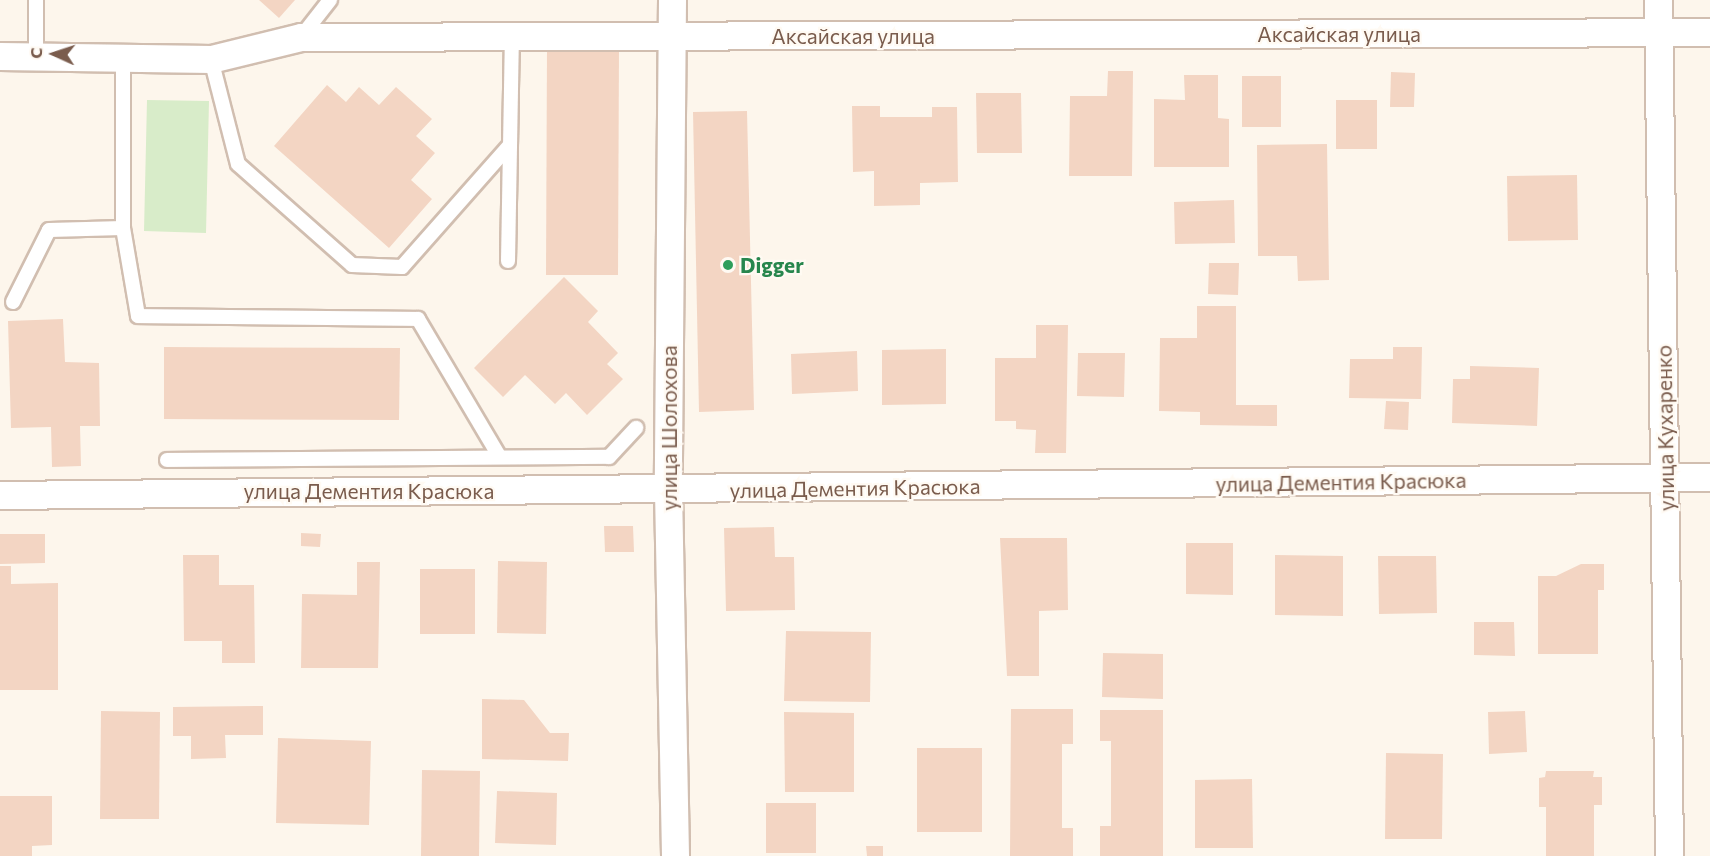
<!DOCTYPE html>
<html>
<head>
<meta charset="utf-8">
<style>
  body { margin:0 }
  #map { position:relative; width:1710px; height:856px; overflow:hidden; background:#fdf6ec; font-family:Commissioner,sans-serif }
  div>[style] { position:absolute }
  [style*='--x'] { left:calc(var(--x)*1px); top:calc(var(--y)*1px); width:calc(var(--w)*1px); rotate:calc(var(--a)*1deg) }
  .green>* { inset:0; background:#d8ecc9 }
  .building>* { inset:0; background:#f3d5c3 }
  .roads { filter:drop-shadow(2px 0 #d1beb0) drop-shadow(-2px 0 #d1beb0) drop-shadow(0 2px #d1beb0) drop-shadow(0 -2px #d1beb0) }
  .lane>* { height:14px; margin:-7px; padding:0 7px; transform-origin:7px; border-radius:7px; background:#fff }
  .street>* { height:27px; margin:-13.5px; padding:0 13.5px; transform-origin:13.5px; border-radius:13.5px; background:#fff }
  .dots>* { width:16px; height:16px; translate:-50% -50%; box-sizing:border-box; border:3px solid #fffaf3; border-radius:50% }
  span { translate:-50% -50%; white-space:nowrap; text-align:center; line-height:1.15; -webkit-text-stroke:4.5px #fffaf3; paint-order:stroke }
  .street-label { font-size:21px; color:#7a5c4d }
  .leisure-label { font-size:21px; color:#27864d; font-weight:700 }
  .left { translate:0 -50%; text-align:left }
  .north { position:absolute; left:24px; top:24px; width:60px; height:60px; -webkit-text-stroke:4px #fffaf3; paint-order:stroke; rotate:273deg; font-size:16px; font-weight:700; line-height:24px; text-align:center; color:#7a5c4d }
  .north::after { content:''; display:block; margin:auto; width:21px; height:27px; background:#7a5c4d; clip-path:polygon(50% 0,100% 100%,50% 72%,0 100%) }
</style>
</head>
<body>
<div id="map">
  <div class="green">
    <div style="clip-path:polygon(147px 100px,209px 101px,206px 233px,144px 231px)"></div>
  </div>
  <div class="building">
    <div style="clip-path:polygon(259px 0,295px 0,279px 18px)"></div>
    <div style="clip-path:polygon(547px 47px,619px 47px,618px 275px,546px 275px)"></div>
    <div style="clip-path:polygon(1108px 71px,1133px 71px,1132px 176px,1069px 176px,1070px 96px,1107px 96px)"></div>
    <div style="clip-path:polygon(1391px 72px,1415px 73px,1414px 107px,1390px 107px)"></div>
    <div style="clip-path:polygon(1184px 75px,1218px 75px,1218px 118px,1229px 119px,1229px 167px,1154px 167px,1154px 99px,1185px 100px)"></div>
    <div style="clip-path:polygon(1242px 76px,1281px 76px,1281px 127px,1242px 127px)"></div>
    <div style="clip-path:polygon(327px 85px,346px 102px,359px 87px,379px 105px,396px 87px,432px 119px,416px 136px,435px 153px,411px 180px,432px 199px,389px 248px,274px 146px)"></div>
    <div style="clip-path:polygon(976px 93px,1021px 93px,1022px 153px,977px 153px)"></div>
    <div style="clip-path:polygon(1336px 100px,1377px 100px,1377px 149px,1336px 149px)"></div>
    <div style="clip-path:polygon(852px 106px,880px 106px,880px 117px,932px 117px,932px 107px,957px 107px,958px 182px,920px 183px,920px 205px,874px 206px,874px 171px,853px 172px)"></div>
    <div style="clip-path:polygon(747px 111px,754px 410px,699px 412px,693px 112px)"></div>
    <div style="clip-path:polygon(1327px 144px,1329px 280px,1298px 281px,1297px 256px,1258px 256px,1257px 145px)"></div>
    <div style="clip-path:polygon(1577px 175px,1578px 240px,1508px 241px,1507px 176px)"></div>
    <div style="clip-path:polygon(1234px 200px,1235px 243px,1175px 244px,1174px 202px)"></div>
    <div style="clip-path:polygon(1209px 263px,1239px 263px,1238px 295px,1208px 294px)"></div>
    <div style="clip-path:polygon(564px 277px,598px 311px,588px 322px,618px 353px,607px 364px,623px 379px,587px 415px,566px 393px,555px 404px,525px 375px,503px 397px,474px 368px)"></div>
    <div style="clip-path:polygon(1197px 306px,1236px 306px,1236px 405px,1277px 405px,1277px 426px,1200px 425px,1200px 412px,1159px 411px,1160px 338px,1197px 338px)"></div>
    <div style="clip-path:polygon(63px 319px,65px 362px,99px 363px,100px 426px,80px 426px,81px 466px,52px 467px,51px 427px,11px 428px,8px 321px)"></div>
    <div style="clip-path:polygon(1036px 325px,1068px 325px,1066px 453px,1035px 453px,1036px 430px,1016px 429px,1016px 421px,995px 421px,995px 358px,1036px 358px)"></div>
    <div style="clip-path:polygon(164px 347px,400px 348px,399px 420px,164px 419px)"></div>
    <div style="clip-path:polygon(1393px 347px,1422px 347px,1421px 399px,1349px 398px,1350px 359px,1393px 359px)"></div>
    <div style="clip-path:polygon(946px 349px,946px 404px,882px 405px,882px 350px)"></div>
    <div style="clip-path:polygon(857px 351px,858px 391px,792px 394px,791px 354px)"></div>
    <div style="clip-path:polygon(1078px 353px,1125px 353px,1124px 397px,1077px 396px)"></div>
    <div style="clip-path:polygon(1470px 366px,1539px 368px,1537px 426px,1452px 423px,1453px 379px,1470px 379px)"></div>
    <div style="clip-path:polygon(1386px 401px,1409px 402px,1408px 430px,1384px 429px)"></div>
    <div style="clip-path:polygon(604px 526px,633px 526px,634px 552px,605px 552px)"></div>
    <div style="clip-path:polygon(774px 527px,775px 557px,794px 557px,795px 610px,726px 611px,724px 528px)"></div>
    <div style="clip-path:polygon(301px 533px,321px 534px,320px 547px,301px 546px)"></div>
    <div style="clip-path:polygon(0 534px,45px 534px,45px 563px,0 564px)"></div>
    <div style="clip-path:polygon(1000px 538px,1067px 538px,1068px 610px,1039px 611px,1039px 676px,1007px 676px)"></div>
    <div style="clip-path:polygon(1186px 543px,1233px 543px,1233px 595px,1186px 594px)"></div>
    <div style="clip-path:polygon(183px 555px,219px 555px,219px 585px,254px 585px,255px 663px,222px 663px,222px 641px,184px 641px)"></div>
    <div style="clip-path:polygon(1275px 555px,1343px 556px,1343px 616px,1275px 615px)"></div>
    <div style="clip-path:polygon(1378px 556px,1436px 556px,1437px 613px,1379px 614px)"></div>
    <div style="clip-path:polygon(498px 561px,547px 562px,546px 634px,497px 633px)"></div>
    <div style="clip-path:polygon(357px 562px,380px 562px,378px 668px,301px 668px,302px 594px,357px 595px)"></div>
    <div style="clip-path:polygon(1581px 564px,1604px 564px,1604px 590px,1598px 590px,1598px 654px,1538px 654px,1538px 576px,1556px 576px)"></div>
    <div style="clip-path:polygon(0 566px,11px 566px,11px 584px,58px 583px,58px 690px,0 690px)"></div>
    <div style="clip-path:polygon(420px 569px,475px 569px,475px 634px,420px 634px)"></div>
    <div style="clip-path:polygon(1474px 622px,1514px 622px,1515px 656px,1474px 655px)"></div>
    <div style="clip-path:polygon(786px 631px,871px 632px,870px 702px,784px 701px)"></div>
    <div style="clip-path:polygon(1103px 653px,1163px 654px,1163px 699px,1102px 697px)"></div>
    <div style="clip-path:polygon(482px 699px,524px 700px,550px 733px,569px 733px,568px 761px,482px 759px)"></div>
    <div style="clip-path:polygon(263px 706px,263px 735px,225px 735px,226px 758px,191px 759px,191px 736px,173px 736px,173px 707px)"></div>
    <div style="clip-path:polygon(1011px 709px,1073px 709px,1073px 744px,1062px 744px,1062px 828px,1073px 828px,1073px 856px,1010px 856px)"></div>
    <div style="clip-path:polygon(1100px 710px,1163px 710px,1163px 856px,1100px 856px,1100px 826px,1111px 826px,1111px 741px,1100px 741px)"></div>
    <div style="clip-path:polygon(101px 711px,160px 712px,159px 819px,100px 819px)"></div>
    <div style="clip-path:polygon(1525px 711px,1527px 752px,1489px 754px,1488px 712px)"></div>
    <div style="clip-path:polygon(784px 712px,854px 713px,854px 792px,785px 792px)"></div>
    <div style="clip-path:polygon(278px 738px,371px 741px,369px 825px,276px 823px)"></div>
    <div style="clip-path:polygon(917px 748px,982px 748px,982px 832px,917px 832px)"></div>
    <div style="clip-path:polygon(1386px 753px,1443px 754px,1442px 839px,1385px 839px)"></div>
    <div style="clip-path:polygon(422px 770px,480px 771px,479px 856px,421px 856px)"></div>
    <div style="clip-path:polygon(1546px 771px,1594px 771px,1593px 777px,1602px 777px,1602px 805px,1594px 805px,1594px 856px,1546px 856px,1546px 807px,1539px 807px,1539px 778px,1545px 777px)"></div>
    <div style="clip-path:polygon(1252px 779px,1253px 848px,1195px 848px,1195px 780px)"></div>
    <div style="clip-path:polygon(497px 791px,557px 793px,556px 845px,495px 843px)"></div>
    <div style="clip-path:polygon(0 796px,52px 796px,52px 845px,32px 846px,32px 856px,0 856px)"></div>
    <div style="clip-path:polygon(766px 803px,816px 803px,816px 853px,766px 853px)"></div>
    <div style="clip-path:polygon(866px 846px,883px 846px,883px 856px,867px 856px)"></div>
  </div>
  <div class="roads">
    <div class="lane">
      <div style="--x:301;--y:37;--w:47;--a:-51.9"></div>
      <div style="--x:36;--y:56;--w:56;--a:-90"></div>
      <div style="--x:123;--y:58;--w:170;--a:90"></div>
      <div style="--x:123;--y:228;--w:89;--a:80.3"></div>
      <div style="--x:138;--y:316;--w:280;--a:0.6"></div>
      <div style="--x:418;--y:319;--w:159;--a:59.4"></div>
      <div style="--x:211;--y:59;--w:108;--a:75.6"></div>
      <div style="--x:238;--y:164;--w:152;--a:41.5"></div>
      <div style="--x:352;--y:265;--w:50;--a:2.3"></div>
      <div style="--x:402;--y:267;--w:163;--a:-48.5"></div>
      <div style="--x:508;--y:261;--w:226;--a:-89"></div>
      <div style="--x:13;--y:302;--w:80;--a:-63.4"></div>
      <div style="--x:49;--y:230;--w:74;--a:-1.5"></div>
      <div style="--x:167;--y:460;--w:442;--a:-0.4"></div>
      <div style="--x:609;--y:457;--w:40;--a:-47"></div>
    </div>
    <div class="street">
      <div style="--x:672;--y:0;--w:490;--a:90.5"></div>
      <div style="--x:668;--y:490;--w:366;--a:88.9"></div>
      <div style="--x:1658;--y:0;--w:856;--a:89.26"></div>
      <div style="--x:0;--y:56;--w:211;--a:0.8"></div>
      <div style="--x:211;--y:59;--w:93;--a:-13.7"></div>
      <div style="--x:301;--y:37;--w:1409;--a:-0.2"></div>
      <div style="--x:0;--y:495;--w:1710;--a:-0.6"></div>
    </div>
  </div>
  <div class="dots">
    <div style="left:728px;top:265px;background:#2e9e5b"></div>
  </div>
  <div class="street-label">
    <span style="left:1339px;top:34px">Аксайская улица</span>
    <span style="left:853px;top:36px">Аксайская улица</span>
    <span style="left:669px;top:428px;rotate:-90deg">улица Шолохова</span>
    <span style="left:1665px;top:428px;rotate:-91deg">улица Кухаренко</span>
    <span style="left:1341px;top:482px;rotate:-1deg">улица Дементия Красюка</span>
    <span style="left:855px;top:488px;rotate:-1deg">улица Дементия Красюка</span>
    <span style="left:369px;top:491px">улица Дементия Красюка</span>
  </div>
  <div class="leisure-label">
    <span class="left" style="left:740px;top:265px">Digger</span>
  </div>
  <div class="north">С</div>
</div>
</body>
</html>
